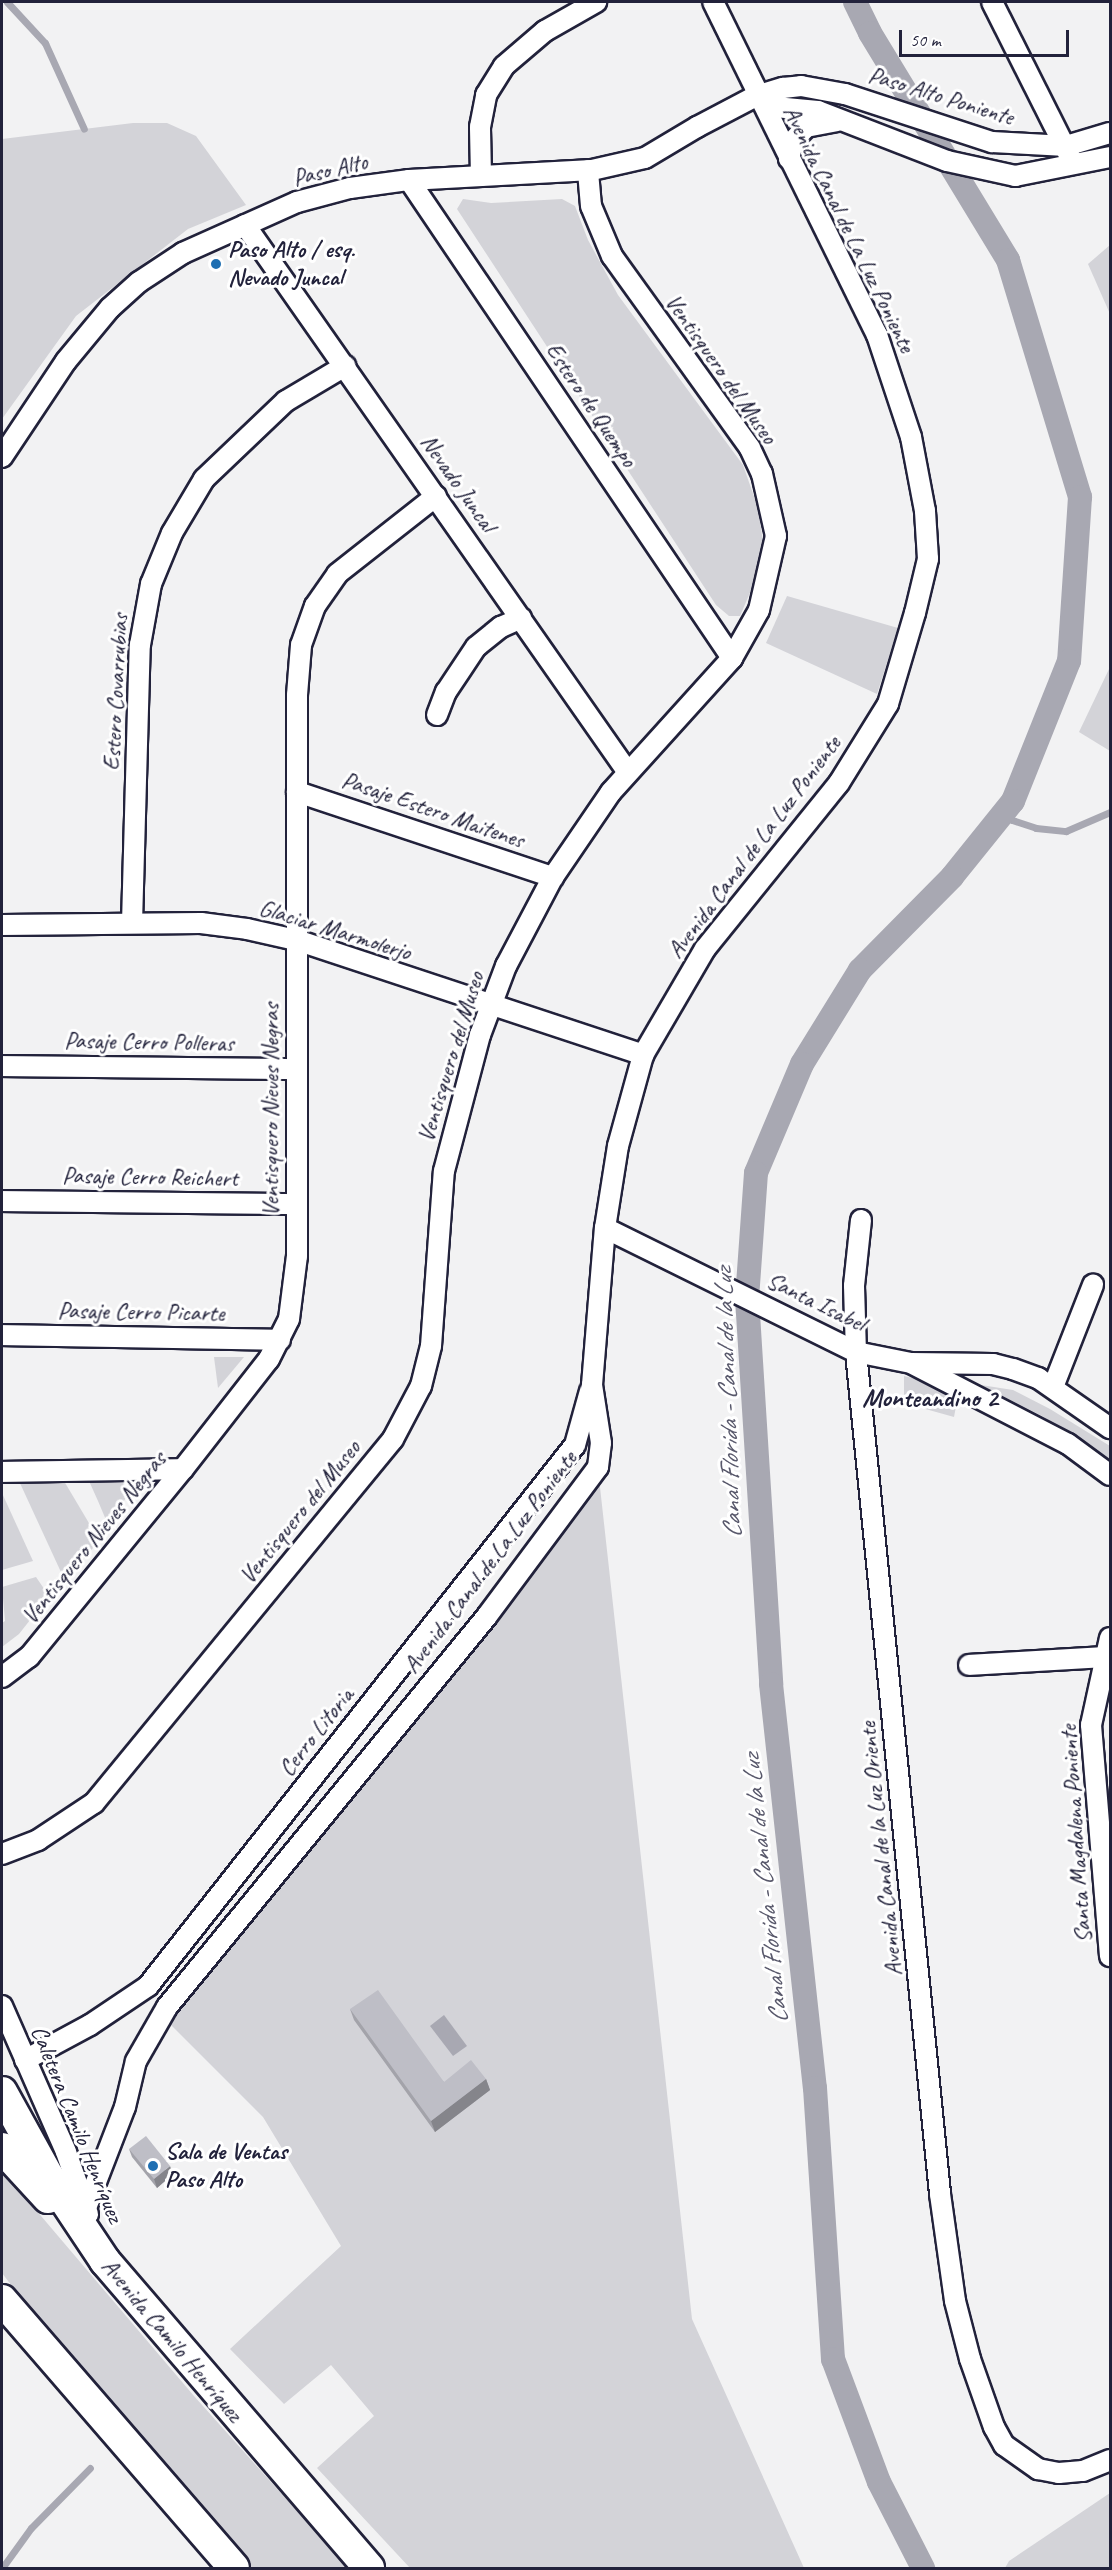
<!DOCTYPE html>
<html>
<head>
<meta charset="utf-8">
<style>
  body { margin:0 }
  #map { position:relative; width:1112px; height:2570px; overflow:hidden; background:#f2f2f3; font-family:Caveat,sans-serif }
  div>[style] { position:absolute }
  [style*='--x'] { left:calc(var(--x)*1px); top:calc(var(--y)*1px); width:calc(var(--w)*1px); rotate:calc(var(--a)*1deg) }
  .green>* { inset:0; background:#d3d3d8 }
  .water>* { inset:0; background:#a8a8b2 }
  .stream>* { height:7px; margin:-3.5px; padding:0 3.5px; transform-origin:3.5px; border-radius:3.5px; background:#a8a8b2 }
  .canal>* { height:24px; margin:-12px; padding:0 12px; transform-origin:12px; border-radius:12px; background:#a8a8b2 }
  .roads { filter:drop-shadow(2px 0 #22223b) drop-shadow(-2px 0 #22223b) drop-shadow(0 2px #22223b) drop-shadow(0 -2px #22223b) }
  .minor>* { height:20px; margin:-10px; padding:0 10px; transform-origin:10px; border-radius:10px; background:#fff }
  .primary>* { height:30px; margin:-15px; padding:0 15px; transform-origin:15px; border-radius:15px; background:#fff }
  .wall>* { inset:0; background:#a3a3aa }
  .shaded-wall>* { inset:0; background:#85858b }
  .building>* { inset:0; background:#bebec6 }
  .dots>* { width:16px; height:16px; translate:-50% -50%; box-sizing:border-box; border:3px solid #fff; border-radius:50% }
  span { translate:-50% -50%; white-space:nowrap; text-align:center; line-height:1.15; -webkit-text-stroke:6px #fff; paint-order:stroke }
  .street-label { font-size:24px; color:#22223b }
  .poi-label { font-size:24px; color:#22223b; font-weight:700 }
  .left { translate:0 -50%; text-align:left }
  .neighbourhood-label { font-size:26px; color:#22223b; font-weight:700 }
  .water-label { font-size:26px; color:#58586b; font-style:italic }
  .frame { position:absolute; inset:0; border:3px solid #22223b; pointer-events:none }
  .scale { position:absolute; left:899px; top:30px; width:170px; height:27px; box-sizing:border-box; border:3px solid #22223b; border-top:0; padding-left:8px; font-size:18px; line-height:21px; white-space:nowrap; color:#22223b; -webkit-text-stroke:4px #fff; paint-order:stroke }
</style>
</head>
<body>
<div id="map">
  <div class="green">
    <div style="clip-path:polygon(133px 123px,167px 123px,196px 136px,246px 205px,188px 229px,76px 316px,2px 419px,2px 139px)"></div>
    <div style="clip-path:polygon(463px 199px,491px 203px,562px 199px,575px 206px,588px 240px,618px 295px,743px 465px,758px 508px,763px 542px,758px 574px,740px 616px,729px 616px,716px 605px,457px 209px)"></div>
    <div style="clip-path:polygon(1110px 245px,1110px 314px,1088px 264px)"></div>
    <div style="clip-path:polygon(787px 596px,898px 628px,877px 694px,766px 643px)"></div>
    <div style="clip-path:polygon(1110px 667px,1110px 751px,1079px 732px)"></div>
    <div style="clip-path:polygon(214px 1357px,244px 1357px,218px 1388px)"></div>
    <div style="clip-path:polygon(904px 1376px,933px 1383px,958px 1396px,954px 1417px,904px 1403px)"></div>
    <div style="clip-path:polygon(981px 1385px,1013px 1390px,1050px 1409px,1110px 1446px,1110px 1460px,1044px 1417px)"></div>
    <div style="clip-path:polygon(599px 1478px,692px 2319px,804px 2568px,410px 2568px,317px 2468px,374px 2416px,331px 2365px,284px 2404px,230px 2349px,341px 2246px,263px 2117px,161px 2015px)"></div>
    <div style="clip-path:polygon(19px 1481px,64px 1481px,99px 1540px,66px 1583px)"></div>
    <div style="clip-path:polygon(89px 1481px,135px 1482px,109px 1527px,98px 1501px)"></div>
    <div style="clip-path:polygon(2px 1493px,33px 1561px,2px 1570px)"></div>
    <div style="clip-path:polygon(36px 1577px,49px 1596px,19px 1634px,2px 1647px,2px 1623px,5px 1621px,2px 1587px)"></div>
    <div style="clip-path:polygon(2px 2170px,194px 2396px,348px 2568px,252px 2568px,83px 2380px,2px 2273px)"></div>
    <div style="clip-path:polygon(1110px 2493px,1110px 2568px,1005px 2568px,1009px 2561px)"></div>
  </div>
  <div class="water">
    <div style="clip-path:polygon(444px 2015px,467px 2046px,453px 2056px,430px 2026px)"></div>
  </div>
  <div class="stream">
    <div style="--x:7;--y:2;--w:56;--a:47.2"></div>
    <div style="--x:45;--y:43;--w:94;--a:65.6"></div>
    <div style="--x:1003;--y:813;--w:11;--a:38"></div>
    <div style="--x:1012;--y:820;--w:25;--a:18"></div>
    <div style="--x:1036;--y:828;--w:30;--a:6"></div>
    <div style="--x:1066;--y:831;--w:48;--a:-23.4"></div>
    <div style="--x:2;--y:2568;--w:49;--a:-54.1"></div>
    <div style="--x:31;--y:2528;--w:84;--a:-45.5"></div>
  </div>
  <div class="canal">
    <div style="--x:855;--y:2;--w:34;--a:64"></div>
    <div style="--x:870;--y:33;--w:266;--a:58.7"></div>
    <div style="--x:1008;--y:260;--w:248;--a:73.1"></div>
    <div style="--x:1080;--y:497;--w:164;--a:93.8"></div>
    <div style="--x:1069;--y:661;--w:151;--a:111.8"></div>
    <div style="--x:1013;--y:801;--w:97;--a:128.8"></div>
    <div style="--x:952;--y:877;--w:131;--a:134.7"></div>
    <div style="--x:860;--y:970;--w:110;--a:121.7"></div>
    <div style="--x:802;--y:1064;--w:118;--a:112.9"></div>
    <div style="--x:756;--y:1173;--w:125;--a:94.1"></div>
    <div style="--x:747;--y:1298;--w:387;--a:86.4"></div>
    <div style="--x:771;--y:1684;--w:406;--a:83.8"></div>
    <div style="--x:815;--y:2088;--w:272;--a:86.2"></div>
    <div style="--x:833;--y:2359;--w:131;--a:69.5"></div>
    <div style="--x:879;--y:2482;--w:97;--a:62.9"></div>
  </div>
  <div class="roads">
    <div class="minor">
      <div style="--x:992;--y:2;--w:174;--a:63.3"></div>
      <div style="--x:756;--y:96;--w:22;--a:30"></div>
      <div style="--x:775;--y:107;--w:43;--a:5.3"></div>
      <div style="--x:818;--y:111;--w:138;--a:21.2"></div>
      <div style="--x:947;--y:161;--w:70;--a:12.4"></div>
      <div style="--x:1015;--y:176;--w:97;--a:-11.3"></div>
      <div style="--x:789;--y:159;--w:18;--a:-77"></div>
      <div style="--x:793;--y:141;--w:19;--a:-47"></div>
      <div style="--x:806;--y:127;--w:31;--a:-11"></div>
      <div style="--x:481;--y:176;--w:49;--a:-91.2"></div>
      <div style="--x:480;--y:127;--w:33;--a:-79"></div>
      <div style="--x:486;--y:95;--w:34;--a:-58"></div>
      <div style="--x:504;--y:66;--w:54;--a:-40.5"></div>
      <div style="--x:545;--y:31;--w:59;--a:-29.6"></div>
      <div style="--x:409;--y:180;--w:577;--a:55.95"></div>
      <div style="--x:245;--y:225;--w:666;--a:55.02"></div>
      <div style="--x:2;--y:457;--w:115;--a:-56.3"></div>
      <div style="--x:66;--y:361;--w:69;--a:-50.3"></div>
      <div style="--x:110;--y:308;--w:39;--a:-42"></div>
      <div style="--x:139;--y:282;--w:53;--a:-33.4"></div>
      <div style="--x:183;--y:253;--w:125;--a:-24.1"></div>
      <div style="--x:297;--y:202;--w:55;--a:-14.8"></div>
      <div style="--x:350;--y:188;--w:60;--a:-7.7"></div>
      <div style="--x:409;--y:180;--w:183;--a:-3.1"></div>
      <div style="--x:592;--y:170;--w:54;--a:-12.8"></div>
      <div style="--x:645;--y:158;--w:61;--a:-30.8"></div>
      <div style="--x:697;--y:127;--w:67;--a:-27.7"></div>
      <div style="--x:756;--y:96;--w:28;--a:-17"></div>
      <div style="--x:783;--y:88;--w:18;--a:-6"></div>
      <div style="--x:801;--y:86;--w:45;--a:10.3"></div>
      <div style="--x:845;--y:94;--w:155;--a:18.1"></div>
      <div style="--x:992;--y:142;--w:74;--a:3.1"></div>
      <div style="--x:1066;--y:146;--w:46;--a:-16.5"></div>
      <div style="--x:437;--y:715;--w:25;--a:-69"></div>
      <div style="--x:446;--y:692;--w:54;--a:-56.3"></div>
      <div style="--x:476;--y:647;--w:32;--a:-39"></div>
      <div style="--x:501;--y:627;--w:22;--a:-24"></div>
      <div style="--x:297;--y:792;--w:270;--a:18.4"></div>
      <div style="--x:132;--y:923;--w:278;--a:-88.4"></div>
      <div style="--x:140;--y:645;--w:62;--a:-79.8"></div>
      <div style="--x:151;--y:584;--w:55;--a:-67.6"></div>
      <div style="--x:172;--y:533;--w:63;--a:-59.3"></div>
      <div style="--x:204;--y:479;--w:113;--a:-43.6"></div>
      <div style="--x:286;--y:401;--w:69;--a:-30.7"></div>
      <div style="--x:2;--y:925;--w:199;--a:-0.6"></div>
      <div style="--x:201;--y:923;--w:46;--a:7.4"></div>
      <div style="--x:247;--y:929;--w:50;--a:12.7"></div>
      <div style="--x:296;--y:940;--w:366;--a:18.3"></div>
      <div style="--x:2;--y:1066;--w:295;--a:0.6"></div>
      <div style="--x:2;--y:1201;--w:295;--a:0.6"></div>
      <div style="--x:861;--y:1220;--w:66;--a:96.1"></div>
      <div style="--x:854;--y:1286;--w:66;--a:88.3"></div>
      <div style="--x:856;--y:1352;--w:846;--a:84.3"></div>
      <div style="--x:940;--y:2194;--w:108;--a:82"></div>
      <div style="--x:955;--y:2301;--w:60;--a:75.5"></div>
      <div style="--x:970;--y:2359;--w:72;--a:70.6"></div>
      <div style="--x:994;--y:2427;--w:21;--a:61"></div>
      <div style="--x:1004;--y:2445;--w:42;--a:35.2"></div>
      <div style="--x:1038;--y:2469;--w:21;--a:11"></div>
      <div style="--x:1059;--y:2473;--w:24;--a:-5"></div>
      <div style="--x:1083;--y:2471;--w:29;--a:-22"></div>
      <div style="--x:605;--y:1228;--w:280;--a:26.3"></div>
      <div style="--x:856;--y:1352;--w:56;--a:11.3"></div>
      <div style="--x:911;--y:1363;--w:82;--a:0.7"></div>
      <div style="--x:993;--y:1364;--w:21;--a:14"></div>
      <div style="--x:1013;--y:1369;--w:27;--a:20"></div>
      <div style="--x:1038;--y:1378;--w:88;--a:34.8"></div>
      <div style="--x:2;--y:1335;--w:278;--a:1"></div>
      <div style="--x:913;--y:1364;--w:174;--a:27.3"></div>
      <div style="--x:1068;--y:1444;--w:52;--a:36.4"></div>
      <div style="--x:1053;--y:1387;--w:110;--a:-68.6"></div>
      <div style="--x:2;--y:1472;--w:181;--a:-0.9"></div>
      <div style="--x:1110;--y:1638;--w:89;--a:102.3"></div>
      <div style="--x:1091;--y:1725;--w:232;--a:85.3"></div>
      <div style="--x:969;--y:1665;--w:135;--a:-3.4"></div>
      <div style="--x:2;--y:1677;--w:34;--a:-37"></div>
      <div style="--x:29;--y:1657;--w:243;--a:-50.7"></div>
      <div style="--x:183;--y:1469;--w:140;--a:-52"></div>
      <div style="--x:269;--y:1359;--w:45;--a:-63.4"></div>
      <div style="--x:289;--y:1319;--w:64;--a:-82.8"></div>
      <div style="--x:297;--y:1256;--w:561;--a:-90"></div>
      <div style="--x:297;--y:695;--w:50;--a:-85.4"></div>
      <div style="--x:301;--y:645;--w:41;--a:-70.3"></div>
      <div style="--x:315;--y:606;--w:39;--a:-55"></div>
      <div style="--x:337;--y:574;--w:126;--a:-38.2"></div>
      <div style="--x:2;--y:1854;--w:39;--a:-21"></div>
      <div style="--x:38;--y:1840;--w:67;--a:-33.5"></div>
      <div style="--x:94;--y:1803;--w:471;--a:-50.6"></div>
      <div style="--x:393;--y:1439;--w:60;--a:-62.2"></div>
      <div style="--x:421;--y:1386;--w:41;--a:-76"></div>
      <div style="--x:431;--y:1346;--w:175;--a:-85.8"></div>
      <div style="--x:444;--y:1171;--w:141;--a:-75.2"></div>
      <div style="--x:480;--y:1035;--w:74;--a:-69.4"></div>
      <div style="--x:506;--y:966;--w:101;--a:-62.2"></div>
      <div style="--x:553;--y:877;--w:103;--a:-55.7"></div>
      <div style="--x:611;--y:792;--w:181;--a:-47.9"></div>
      <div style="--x:732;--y:658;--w:55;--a:-60.6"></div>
      <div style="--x:759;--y:610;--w:76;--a:-77.1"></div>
      <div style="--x:776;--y:536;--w:64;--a:-102.7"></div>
      <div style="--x:762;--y:474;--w:29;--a:-115"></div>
      <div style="--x:750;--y:448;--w:236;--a:-125.7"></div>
      <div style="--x:612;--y:256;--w:54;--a:-112.8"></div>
      <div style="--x:591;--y:206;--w:36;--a:-95"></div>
      <div style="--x:2;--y:2006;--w:159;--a:66.3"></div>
      <div style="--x:66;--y:2152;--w:66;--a:70.5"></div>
      <div style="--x:25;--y:2060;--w:74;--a:-28.3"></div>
      <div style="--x:90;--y:2025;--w:70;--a:-33.9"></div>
      <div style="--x:148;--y:1986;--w:689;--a:-51.72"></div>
      <div style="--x:575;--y:1445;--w:56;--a:-74.5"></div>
      <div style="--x:86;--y:2208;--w:108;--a:-68.9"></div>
      <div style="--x:125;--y:2107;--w:47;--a:-76.6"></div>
      <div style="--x:136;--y:2061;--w:62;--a:-60.1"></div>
      <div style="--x:167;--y:2007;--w:505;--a:-50.7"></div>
      <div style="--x:487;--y:1616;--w:186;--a:-53.3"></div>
      <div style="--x:598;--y:1467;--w:24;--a:-83"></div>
      <div style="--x:601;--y:1443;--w:59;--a:-98.8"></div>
      <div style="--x:592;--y:1385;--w:158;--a:-85.3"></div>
      <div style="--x:605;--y:1228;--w:83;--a:-81"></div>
      <div style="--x:618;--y:1146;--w:94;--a:-74.6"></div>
      <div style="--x:643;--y:1055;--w:123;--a:-59.7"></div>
      <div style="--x:705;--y:949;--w:213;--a:-51.1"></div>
      <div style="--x:839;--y:783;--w:93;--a:-58.2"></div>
      <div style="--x:888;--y:704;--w:95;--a:-73.5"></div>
      <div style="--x:915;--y:613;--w:56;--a:-76.5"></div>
      <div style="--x:928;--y:559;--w:48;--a:-93.6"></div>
      <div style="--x:925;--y:511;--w:75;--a:-100.7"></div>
      <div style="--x:911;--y:437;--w:108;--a:-108.4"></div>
      <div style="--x:877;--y:335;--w:371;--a:-116.2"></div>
    </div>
    <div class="primary">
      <div style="--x:2;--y:2092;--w:97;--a:61.1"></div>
      <div style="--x:49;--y:2177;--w:101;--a:56.3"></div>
      <div style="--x:105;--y:2261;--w:405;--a:49.3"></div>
      <div style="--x:2;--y:2148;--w:68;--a:47.4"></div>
      <div style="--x:2;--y:2300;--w:354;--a:49.1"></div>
    </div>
  </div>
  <div class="wall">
    <div style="clip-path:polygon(350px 2009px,444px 2082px,486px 2079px,490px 2090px,435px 2132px,354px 2020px)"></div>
    <div style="clip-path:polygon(129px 2149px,173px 2174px,157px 2188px,132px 2157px)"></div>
  </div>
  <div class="shaded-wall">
    <div style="clip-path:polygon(486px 2079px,490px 2090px,435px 2132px,431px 2121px)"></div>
    <div style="clip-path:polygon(170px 2166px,173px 2174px,157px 2188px,154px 2179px)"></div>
  </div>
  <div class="building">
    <div style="clip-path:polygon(378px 1990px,444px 2082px,471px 2060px,486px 2079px,431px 2121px,350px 2009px)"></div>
    <div style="clip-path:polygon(146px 2136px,170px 2166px,154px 2179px,129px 2149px)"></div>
  </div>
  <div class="dots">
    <div style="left:216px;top:264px;background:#1f6fb2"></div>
    <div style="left:153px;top:2166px;background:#1f6fb2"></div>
  </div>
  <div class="street-label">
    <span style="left:941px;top:96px;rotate:17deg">Paso Alto Poniente</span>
    <span style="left:330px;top:170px;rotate:-13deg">Paso Alto</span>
    <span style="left:849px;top:229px;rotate:64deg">Avenida Canal de La Luz Poniente</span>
    <span style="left:721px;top:369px;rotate:55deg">Ventisquero del Museo</span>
    <span style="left:591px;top:405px;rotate:56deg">Estero de Quempo</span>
    <span style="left:458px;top:483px;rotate:55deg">Nevado Juncal</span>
    <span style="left:116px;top:692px;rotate:-87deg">Estero Covarrubias</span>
    <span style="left:433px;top:810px;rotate:19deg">Pasaje Estero Maitenes</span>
    <span style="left:754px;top:847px;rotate:-53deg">Avenida Canal de La Luz Poniente</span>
    <span style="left:335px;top:930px;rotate:17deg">Glaciar Marmolerjo</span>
    <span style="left:149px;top:1042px;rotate:1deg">Pasaje Cerro Polleras</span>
    <span style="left:451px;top:1057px;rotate:-73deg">Ventisquero del Museo</span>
    <span style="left:271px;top:1110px;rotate:-90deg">Ventisquero Nieves Negras</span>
    <span style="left:150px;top:1177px;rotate:1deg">Pasaje Cerro Reichert</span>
    <span style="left:816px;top:1302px;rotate:26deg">Santa Isabel</span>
    <span style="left:141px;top:1312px;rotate:1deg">Pasaje Cerro Picarte</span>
    <span style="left:300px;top:1512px;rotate:-51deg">Ventisquero del Museo</span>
    <span style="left:94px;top:1538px;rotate:-51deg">Ventisquero Nieves Negras</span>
    <span style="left:490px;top:1562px;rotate:-53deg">Avenida Canal de La Luz Poniente</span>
    <span style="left:316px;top:1732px;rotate:-52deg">Cerro Litoria</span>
    <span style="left:1076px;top:1834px;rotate:-94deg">Santa Magdalena Poniente</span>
    <span style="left:881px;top:1849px;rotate:-96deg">Avenida Canal de la Luz Oriente</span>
    <span style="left:77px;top:2124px;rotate:68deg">Caletera Camilo Henríquez</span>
    <span style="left:172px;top:2340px;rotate:50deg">Avenida Camilo Henríquez</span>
  </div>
  <div class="poi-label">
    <span class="left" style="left:228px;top:264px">Paso Alto / esq.<br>Nevado Juncal</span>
    <span class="left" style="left:165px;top:2166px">Sala de Ventas<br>Paso Alto</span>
  </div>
  <div class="neighbourhood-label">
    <span style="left:930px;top:1398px">Monteandino 2</span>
  </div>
  <div class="water-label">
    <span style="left:728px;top:1403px;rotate:-92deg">Canal Florida - Canal de la Luz</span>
    <span style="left:765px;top:1889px;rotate:-96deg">Canal Florida - Canal de la Luz</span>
  </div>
  <div class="frame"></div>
  <div class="scale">50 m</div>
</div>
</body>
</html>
